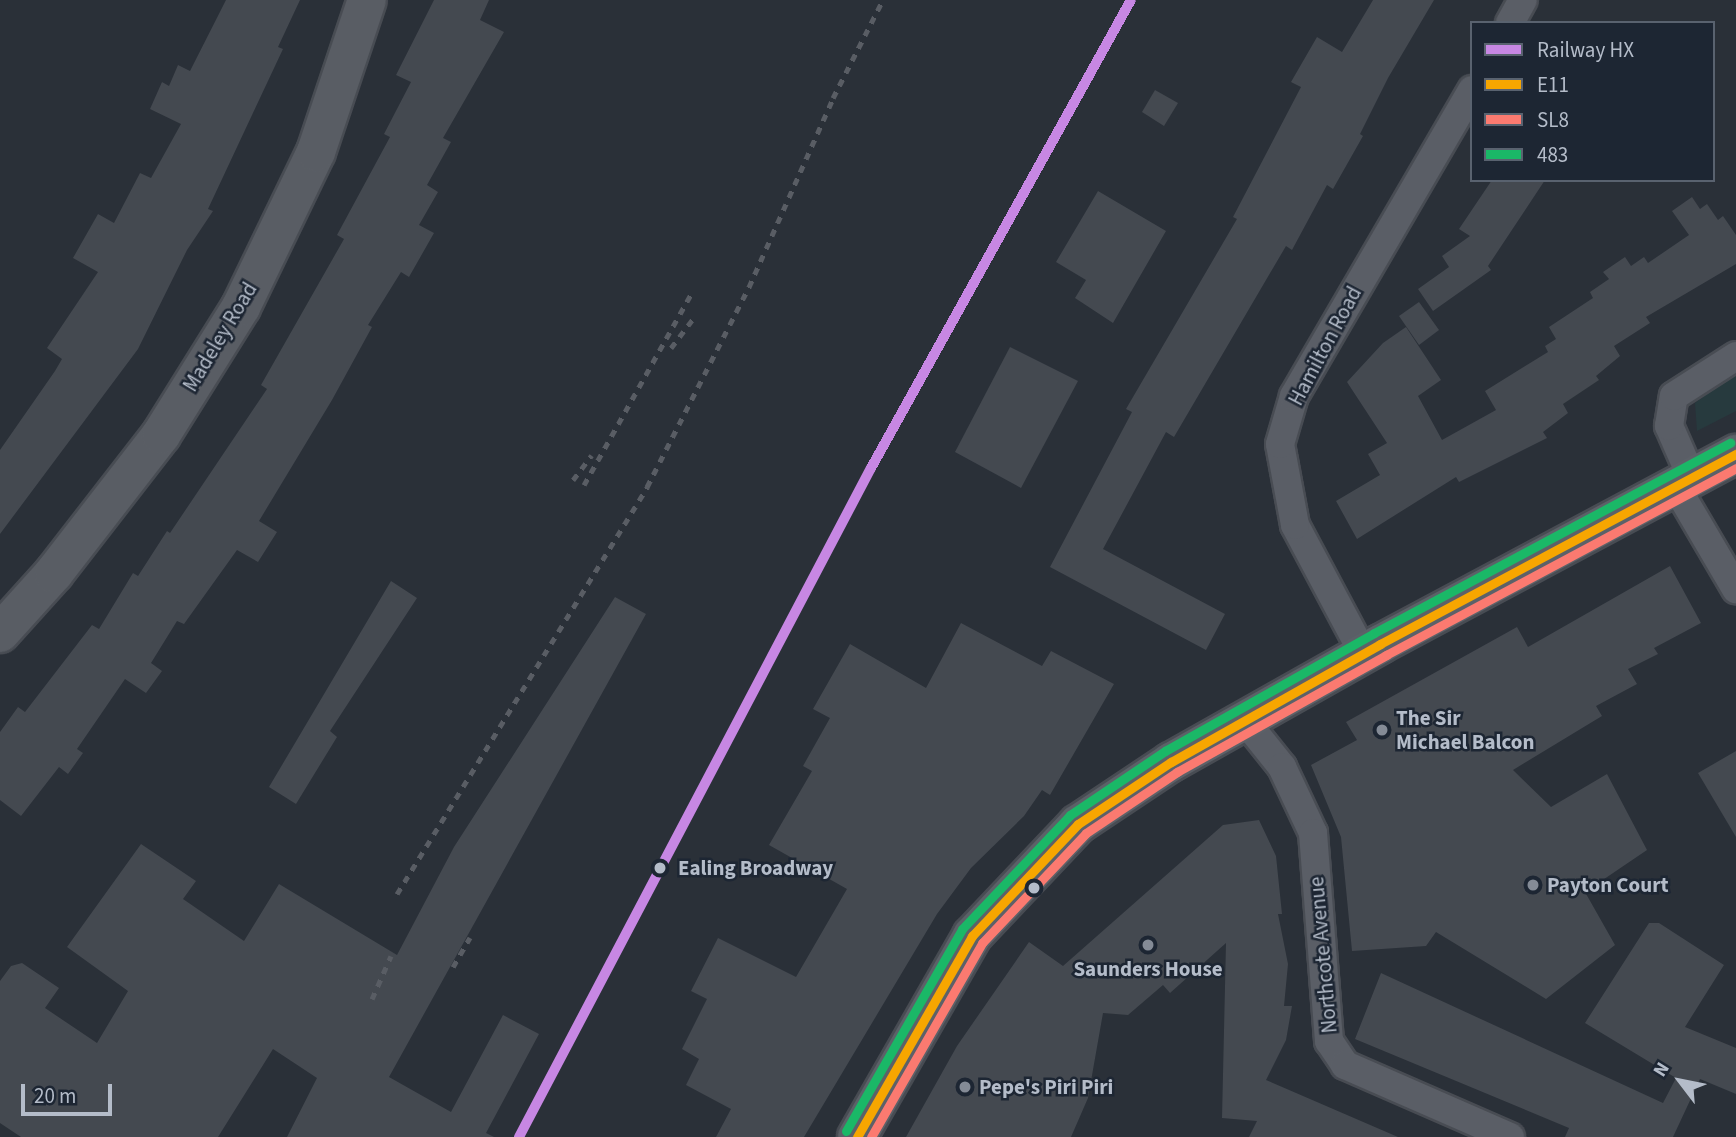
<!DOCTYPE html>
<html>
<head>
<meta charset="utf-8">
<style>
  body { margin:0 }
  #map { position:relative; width:1736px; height:1137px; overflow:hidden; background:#2a3038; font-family:"Source Sans 3",sans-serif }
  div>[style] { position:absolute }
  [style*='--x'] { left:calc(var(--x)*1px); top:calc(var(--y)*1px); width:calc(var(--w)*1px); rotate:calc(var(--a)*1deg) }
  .green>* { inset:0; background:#273a3e }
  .building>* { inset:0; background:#444950 }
  .roads { filter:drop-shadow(2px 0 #484c53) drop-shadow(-2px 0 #484c53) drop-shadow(0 2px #484c53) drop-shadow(0 -2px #484c53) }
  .street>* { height:28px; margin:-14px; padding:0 14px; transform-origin:14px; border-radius:14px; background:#5a5e66 }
  .secondary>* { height:38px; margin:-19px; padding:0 19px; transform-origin:19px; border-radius:19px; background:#595d64 }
  .primary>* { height:38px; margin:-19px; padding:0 19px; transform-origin:19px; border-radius:19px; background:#5c6168 }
  .rail>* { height:5px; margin-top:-2.5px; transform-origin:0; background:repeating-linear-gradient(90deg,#595d64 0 7px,transparent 0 14px) }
  .bus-1>* { height:9px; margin:-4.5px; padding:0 4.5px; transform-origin:4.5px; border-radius:4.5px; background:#f7a600 }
  .bus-2>* { height:9px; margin:-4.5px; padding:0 4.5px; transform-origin:4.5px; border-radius:4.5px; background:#fb7a70 }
  .bus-3>* { height:9px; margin:-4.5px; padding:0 4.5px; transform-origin:4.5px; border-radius:4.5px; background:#1ab867 }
  .rail-1>* { height:10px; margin:-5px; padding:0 5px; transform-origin:5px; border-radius:5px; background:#c787e3 }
  .dots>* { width:19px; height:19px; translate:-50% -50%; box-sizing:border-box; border:4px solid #1d2633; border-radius:50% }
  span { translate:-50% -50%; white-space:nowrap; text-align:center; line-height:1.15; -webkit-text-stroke:5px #1d2633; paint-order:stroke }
  .street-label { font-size:21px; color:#b4bcc9 }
  .poi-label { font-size:21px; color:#b4bcc9; font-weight:700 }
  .left { translate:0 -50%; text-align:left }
  .stop-label { font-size:21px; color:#b4bcc9; font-weight:700 }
  .legend { position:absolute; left:1470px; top:21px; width:245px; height:161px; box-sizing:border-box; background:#1d2633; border:2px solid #59626f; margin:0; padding:9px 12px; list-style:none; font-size:21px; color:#b4bcc9 }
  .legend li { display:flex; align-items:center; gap:14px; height:35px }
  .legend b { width:35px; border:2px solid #59626f }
  .north { position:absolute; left:1645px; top:1046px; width:70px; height:70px; -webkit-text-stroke:5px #1d2633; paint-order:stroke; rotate:302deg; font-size:19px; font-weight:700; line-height:28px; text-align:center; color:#b4bcc9 }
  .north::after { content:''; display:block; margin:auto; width:24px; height:32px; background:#b4bcc9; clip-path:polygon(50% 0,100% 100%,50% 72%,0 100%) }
  .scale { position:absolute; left:21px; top:1084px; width:91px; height:32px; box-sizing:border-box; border:4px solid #b4bcc9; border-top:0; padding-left:9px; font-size:21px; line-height:24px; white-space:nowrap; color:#b4bcc9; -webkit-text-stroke:5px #1d2633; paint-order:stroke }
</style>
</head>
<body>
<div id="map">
  <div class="green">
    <div style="clip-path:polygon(1736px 371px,1736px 411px,1697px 431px,1695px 403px)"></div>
  </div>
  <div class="building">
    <div style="clip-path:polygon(226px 0,300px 0,278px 47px,283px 49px,208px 209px,213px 211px,187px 250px,138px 349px,0 534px,0 450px,55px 371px,62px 359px,47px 348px,98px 272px,73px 258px,98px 214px,114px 223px,140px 173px,151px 178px,181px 124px,150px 109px,162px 82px,169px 86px,178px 65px,190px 71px)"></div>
    <div style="clip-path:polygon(434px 0,489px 0,480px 20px,504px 32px,443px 138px,451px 142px,427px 185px,438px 192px,419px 225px,434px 233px,409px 277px,401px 272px,368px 325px,372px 327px,332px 400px,259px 521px,277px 532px,258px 562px,237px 550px,184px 624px,177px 621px,151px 663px,162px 671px,146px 693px,125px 679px,77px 749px,83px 753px,68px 774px,59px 767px,21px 816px,0 800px,0 732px,18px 707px,25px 712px,92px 625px,99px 629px,133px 573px,138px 576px,167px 531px,170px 533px,267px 389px,261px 385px,344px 239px,337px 235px,390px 137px,384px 134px,411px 82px,396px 75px)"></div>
    <div style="clip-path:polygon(1373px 0,1434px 0,1388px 78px,1360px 134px,1363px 136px,1333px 189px,1327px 185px,1292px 250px,1286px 246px,1174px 437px,1166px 432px,1103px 549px,1225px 614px,1206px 650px,1050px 567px,1132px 412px,1126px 409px,1237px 219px,1233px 217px,1301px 87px,1291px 82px,1317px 37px,1342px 52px)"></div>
    <div style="clip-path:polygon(1155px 90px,1178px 103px,1164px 126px,1142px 112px)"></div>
    <div style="clip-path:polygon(1492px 180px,1545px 180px,1488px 266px,1491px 270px,1433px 311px,1418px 289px,1449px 267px,1442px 256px,1470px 236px,1459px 229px)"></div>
    <div style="clip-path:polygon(1098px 191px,1166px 231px,1113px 323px,1075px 298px,1086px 280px,1056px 262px)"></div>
    <div style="clip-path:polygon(1692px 197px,1700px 209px,1707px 204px,1718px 220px,1723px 216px,1736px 235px,1736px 264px,1646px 317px,1650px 323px,1614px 346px,1620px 356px,1596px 376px,1599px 380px,1563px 404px,1568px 413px,1543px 432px,1547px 438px,1459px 482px,1456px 477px,1357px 539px,1336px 501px,1380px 475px,1368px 454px,1387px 443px,1347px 382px,1383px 343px,1406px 327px,1441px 380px,1418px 396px,1442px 440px,1496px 410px,1485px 391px,1548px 352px,1545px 346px,1556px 339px,1549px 327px,1593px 298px,1590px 292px,1609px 279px,1603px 272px,1625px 257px,1631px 266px,1644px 257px,1648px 263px,1689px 235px,1672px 211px)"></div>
    <div style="clip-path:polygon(1419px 302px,1439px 330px,1419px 345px,1399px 316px)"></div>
    <div style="clip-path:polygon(1010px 347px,1078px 381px,1021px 488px,955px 452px)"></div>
    <div style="clip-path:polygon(1670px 566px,1701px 623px,1654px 648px,1658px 654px,1628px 669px,1637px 684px,1596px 706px,1602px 716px,1513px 770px,1551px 807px,1607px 774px,1647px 850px,1585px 892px,1615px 945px,1546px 999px,1436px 932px,1426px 946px,1352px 951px,1341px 837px,1311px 765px,1357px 740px,1346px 722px,1517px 627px,1528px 647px)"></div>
    <div style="clip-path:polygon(391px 581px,417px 598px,330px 731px,337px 737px,296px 804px,269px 787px)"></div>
    <div style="clip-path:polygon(615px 597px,646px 614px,389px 1077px,451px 1112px,503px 1015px,539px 1034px,486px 1133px,494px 1137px,287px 1137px,317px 1078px,273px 1049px,218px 1137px,21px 1137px,0 1123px,0 981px,11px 966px,22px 963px,59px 988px,45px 1008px,97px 1043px,128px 991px,67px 947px,141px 844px,196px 881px,183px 899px,244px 941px,279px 884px,397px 955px,454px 847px)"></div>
    <div style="clip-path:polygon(961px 623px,1042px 666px,1051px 651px,1114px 684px,1050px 795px,1042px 790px,1024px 816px,971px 868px,937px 914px,804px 1137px,716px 1137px,731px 1109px,686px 1085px,699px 1059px,682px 1049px,707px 999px,691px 991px,718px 938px,796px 977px,847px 889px,769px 845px,812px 771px,803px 766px,830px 718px,813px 709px,850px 644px,926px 688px)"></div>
    <div style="clip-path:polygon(1736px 751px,1736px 837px,1698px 773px)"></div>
    <div style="clip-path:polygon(1259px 820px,1276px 856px,1282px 914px,1278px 914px,1288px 964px,1284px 1006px,1292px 1006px,1286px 1040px,1266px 1080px,1398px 1137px,1249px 1137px,1257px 1121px,1222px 1118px,1226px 943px,1170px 993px,1163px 985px,1128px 1015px,1103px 1013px,1088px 1098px,1071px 1137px,906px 1137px,957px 1046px,1029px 942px,1063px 966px,1223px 825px)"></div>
    <div style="clip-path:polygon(1649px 923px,1659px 923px,1724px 965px,1685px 1027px,1736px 1048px,1736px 1094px,1700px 1079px,1673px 1137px,1565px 1137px,1569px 1128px,1355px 1039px,1381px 973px,1663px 1103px,1676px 1078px,1585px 1023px)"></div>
  </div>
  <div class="roads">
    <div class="street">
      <div style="--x:1510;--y:23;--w:26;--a:-61"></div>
      <div style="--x:1691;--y:476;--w:55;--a:-113.7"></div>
      <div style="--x:1669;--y:426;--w:30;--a:-81"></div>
      <div style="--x:1674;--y:396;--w:74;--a:-32.8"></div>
      <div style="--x:1675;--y:485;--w:121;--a:59.6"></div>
      <div style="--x:1363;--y:653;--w:145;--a:-118"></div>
      <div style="--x:1295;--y:525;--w:82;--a:-100.5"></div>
      <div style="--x:1280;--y:444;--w:50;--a:-73.7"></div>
      <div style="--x:1294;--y:396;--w:354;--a:-59.8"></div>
      <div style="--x:1246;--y:722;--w:58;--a:51.3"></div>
      <div style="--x:1282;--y:767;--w:73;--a:64.8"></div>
      <div style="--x:1313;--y:833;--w:209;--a:85.6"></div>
      <div style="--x:1329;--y:1041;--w:29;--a:56"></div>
      <div style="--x:1345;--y:1065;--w:180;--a:23.6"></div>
    </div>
    <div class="secondary">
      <div style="--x:0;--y:633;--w:81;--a:-48"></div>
      <div style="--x:54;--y:573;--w:175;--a:-52.2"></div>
      <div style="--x:161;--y:435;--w:151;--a:-58"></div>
      <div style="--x:241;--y:307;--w:172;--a:-64.2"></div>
      <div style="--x:316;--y:152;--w:160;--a:-71.5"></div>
    </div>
    <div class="primary">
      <div style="--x:857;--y:1137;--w:232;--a:-60.2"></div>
      <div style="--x:972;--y:936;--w:154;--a:-46.6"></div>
      <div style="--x:1078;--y:824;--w:112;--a:-33.7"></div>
      <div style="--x:1171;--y:762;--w:240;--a:-29.4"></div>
      <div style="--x:1380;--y:644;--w:404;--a:-28.1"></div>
    </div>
  </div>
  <div class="rail">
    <div style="--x:671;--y:348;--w:38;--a:-53"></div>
    <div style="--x:573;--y:480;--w:31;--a:-53"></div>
    <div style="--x:584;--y:485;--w:223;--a:-60.7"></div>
    <div style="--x:397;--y:894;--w:478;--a:-58.4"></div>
    <div style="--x:647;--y:487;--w:225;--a:-63"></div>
    <div style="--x:749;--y:287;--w:207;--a:-66"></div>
    <div style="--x:833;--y:98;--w:110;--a:-63"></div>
    <div style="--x:453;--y:967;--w:34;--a:-60"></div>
    <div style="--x:372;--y:999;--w:47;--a:-66.2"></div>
  </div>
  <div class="bus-1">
    <div style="--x:857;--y:1137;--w:232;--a:-60.2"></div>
    <div style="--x:972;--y:936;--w:154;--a:-46.6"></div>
    <div style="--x:1078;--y:824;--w:112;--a:-33.7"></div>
    <div style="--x:1171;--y:762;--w:240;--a:-29.4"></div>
    <div style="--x:1380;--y:644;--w:404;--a:-28.1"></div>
  </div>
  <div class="bus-2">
    <div style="--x:871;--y:1137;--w:224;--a:-60.2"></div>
    <div style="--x:982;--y:943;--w:151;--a:-46.6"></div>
    <div style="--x:1086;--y:833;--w:110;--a:-33.8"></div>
    <div style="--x:1177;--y:772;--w:240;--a:-29.2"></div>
    <div style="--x:1386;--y:655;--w:397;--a:-28.1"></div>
  </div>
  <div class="bus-3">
    <div style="--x:846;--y:1131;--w:233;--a:-60.1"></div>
    <div style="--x:962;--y:929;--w:157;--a:-46.5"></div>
    <div style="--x:1070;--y:815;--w:115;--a:-34"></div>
    <div style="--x:1165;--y:751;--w:240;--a:-29.4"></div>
    <div style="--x:1374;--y:633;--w:404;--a:-28.1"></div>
  </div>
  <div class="rail-1">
    <div style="--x:519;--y:1137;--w:756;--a:-62.25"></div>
    <div style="--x:871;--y:468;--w:535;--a:-60.95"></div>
  </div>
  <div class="dots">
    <div style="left:1382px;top:730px;background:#848b96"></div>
    <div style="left:660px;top:868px;background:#b4bcc9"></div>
    <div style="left:1533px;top:885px;background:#848b96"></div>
    <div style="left:1034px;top:888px;background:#b4bcc9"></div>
    <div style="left:1148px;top:945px;background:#848b96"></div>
    <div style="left:965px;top:1087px;background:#848b96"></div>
  </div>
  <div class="street-label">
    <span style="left:220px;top:337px;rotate:-59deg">Madeley Road</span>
    <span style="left:1325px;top:346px;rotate:-62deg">Hamilton Road</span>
    <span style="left:1323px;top:955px;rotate:-95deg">Northcote Avenue</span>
  </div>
  <div class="poi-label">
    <span class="left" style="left:1396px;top:730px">The Sir<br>Michael Balcon</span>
    <span class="left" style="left:1547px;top:885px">Payton Court</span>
    <span style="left:1148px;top:969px">Saunders House</span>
    <span class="left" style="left:979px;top:1087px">Pepe's Piri Piri</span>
  </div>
  <div class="stop-label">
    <span class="left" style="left:678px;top:868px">Ealing Broadway</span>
  </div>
  <ul class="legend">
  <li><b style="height:9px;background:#c787e3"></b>Railway HX</li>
  <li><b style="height:9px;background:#f7a600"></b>E11</li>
  <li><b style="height:9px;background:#fb7a70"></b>SL8</li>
  <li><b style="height:9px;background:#1ab867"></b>483</li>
  </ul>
  <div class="north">N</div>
  <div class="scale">20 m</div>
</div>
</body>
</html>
